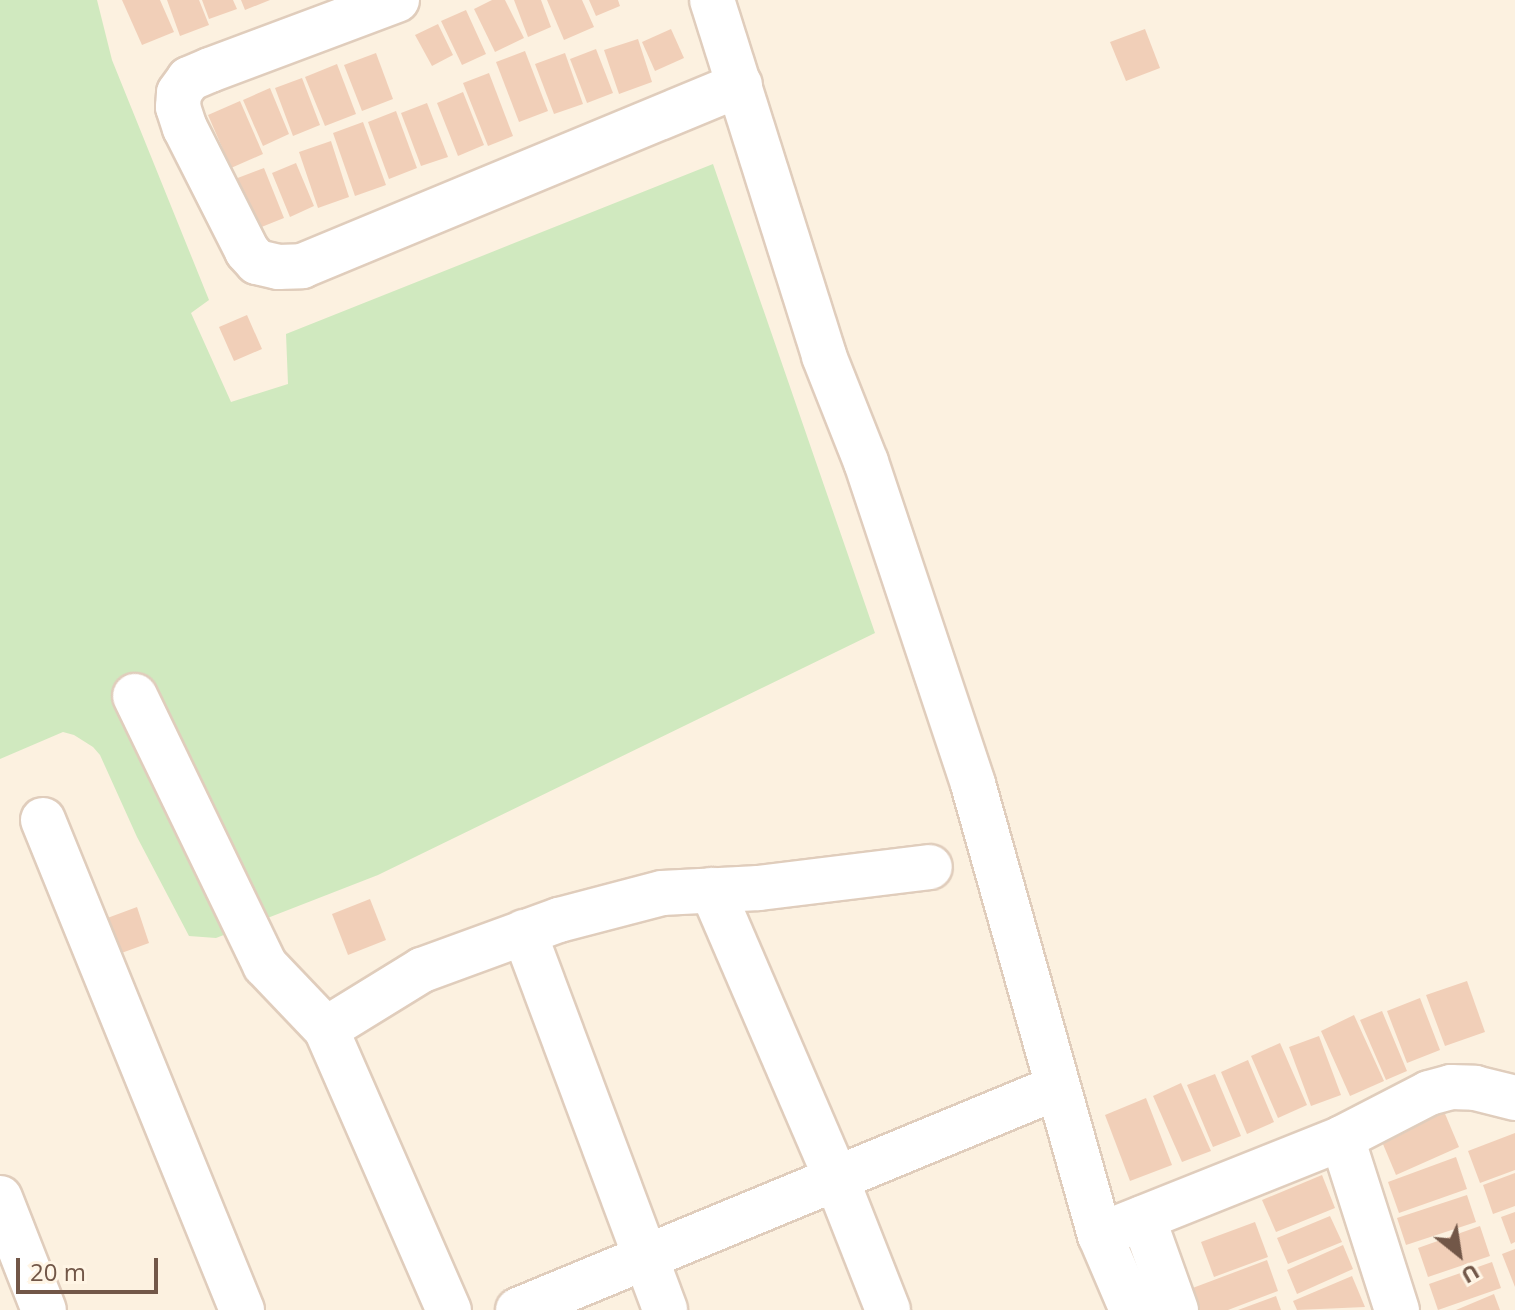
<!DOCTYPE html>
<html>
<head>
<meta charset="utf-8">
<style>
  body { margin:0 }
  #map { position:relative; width:1515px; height:1310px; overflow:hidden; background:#fcf1e0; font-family:"Open Sans",sans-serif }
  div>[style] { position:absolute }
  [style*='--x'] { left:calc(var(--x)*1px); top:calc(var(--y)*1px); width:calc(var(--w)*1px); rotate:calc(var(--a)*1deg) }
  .green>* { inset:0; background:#d0e9bf }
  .building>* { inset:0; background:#f1cfb8 }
  .roads { filter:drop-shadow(2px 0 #e0cdbc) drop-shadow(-2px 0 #e0cdbc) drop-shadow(0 2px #e0cdbc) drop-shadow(0 -2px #e0cdbc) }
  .minor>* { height:44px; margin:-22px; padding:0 22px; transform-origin:22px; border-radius:22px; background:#fff }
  span { translate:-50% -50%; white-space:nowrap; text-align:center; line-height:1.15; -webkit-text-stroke:6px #fff5e5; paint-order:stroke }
  .north { position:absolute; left:1419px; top:1214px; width:80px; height:80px; -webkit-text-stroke:6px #fff5e5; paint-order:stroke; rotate:150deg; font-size:22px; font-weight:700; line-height:32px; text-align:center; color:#725748 }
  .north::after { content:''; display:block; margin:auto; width:28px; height:36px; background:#725748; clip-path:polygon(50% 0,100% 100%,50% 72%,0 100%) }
  .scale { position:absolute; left:16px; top:1258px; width:142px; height:36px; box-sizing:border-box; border:4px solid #725748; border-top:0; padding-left:10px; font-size:24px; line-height:28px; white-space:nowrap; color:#725748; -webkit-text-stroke:6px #fff5e5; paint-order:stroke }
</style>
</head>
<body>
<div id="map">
  <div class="green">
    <div style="clip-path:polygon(0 0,97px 0,112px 60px,209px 300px,191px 313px,231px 402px,288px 384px,286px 334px,713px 164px,875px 633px,378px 875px,216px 938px,189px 936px,137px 837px,100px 755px,93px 747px,74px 735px,63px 732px,0 759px)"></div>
  </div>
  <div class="building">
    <div style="clip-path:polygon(122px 0,160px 0,174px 32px,142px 45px)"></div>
    <div style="clip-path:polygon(167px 0,199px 0,209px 25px,180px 36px)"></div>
    <div style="clip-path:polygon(202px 0,233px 0,237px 9px,209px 19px)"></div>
    <div style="clip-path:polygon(241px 0,270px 0,245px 10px)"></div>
    <div style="clip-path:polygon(492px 0,505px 0,524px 38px,495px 52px,474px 9px)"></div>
    <div style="clip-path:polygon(514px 0,541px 0,551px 27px,528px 37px)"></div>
    <div style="clip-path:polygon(547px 0,582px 0,594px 27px,564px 40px)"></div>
    <div style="clip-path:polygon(589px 0,618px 0,620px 6px,596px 16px)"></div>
    <div style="clip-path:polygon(466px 10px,486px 54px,462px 65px,441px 21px)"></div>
    <div style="clip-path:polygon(438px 24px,453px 55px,432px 66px,415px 35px)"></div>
    <div style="clip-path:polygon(671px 29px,684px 58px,655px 71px,642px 42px)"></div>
    <div style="clip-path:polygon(1145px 29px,1160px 68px,1126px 81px,1110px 42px)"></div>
    <div style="clip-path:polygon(638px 39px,652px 82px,619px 94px,604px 50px)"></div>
    <div style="clip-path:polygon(596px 49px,613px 93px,587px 103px,570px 59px)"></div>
    <div style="clip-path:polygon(525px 51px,548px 111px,519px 122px,496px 62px)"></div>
    <div style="clip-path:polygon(376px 53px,393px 99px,362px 111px,344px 65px)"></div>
    <div style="clip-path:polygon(565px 53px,583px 104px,554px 114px,535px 64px)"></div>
    <div style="clip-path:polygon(337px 64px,356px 114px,325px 126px,305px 77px)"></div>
    <div style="clip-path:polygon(489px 73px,513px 136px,488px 146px,463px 83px)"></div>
    <div style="clip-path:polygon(302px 78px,320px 125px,293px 136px,275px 88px)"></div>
    <div style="clip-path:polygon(270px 88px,289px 134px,263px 146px,243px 100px)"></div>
    <div style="clip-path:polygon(463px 92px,484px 145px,458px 156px,437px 103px)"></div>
    <div style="clip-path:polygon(240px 101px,263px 154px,231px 168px,208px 115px)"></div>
    <div style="clip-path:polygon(427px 103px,448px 157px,421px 166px,401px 113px)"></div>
    <div style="clip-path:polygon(396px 111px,417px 168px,389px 179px,368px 122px)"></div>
    <div style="clip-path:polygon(363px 122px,386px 185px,355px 196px,333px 133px)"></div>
    <div style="clip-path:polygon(331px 141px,349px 197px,318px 208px,299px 152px)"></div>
    <div style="clip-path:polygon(296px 163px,314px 206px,290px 217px,272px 173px)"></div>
    <div style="clip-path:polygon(264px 168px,284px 218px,254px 230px,235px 179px)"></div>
    <div style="clip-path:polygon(247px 315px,262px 349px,234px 361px,219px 327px)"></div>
    <div style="clip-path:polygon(370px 899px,386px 940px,348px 955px,332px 914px)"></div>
    <div style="clip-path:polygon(137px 907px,149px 943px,116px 955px,102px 920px)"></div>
    <div style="clip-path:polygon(1467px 981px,1485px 1032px,1445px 1046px,1426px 995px)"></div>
    <div style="clip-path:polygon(1420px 998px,1440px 1050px,1407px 1063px,1387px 1011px)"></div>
    <div style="clip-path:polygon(1382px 1011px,1407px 1071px,1386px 1080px,1360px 1020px)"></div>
    <div style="clip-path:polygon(1354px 1015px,1384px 1081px,1350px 1096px,1321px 1031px)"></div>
    <div style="clip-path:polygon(1319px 1036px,1341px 1095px,1311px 1106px,1289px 1047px)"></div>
    <div style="clip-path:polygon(1280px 1043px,1307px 1105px,1278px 1118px,1251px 1056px)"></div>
    <div style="clip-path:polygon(1248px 1060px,1274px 1122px,1247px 1134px,1221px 1072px)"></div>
    <div style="clip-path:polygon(1215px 1074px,1241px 1136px,1213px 1147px,1187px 1085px)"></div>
    <div style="clip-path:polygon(1181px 1083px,1211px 1151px,1182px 1162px,1153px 1096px)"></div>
    <div style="clip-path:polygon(1146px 1098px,1172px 1165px,1130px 1181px,1105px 1115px)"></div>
    <div style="clip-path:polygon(1443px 1109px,1459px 1147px,1396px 1175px,1380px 1137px)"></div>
    <div style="clip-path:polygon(1515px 1133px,1515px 1170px,1480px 1183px,1468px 1151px)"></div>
    <div style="clip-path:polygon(1456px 1157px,1467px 1189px,1399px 1213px,1388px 1182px)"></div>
    <div style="clip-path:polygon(1515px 1173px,1515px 1206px,1493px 1214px,1483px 1185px)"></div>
    <div style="clip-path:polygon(1322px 1175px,1335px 1208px,1276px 1232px,1262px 1200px)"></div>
    <div style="clip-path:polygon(1467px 1195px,1476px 1222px,1406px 1245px,1397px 1218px)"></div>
    <div style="clip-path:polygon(1515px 1212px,1515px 1242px,1511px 1244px,1501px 1217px)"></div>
    <div style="clip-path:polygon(1330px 1216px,1342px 1242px,1288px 1264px,1277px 1238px)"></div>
    <div style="clip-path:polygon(1255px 1222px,1268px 1257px,1214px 1277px,1201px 1242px)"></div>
    <div style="clip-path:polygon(1480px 1226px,1490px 1256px,1428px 1277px,1418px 1248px)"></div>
    <div style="clip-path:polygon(1343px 1245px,1353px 1269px,1297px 1294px,1287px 1270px)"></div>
    <div style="clip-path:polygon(1515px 1249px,1515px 1287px,1502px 1254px)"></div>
    <div style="clip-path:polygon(1267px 1260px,1278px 1291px,1228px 1310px,1197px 1310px,1190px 1289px)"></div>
    <div style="clip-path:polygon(1492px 1262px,1501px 1288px,1438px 1310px,1429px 1284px)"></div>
    <div style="clip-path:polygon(1352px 1276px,1365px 1307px,1297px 1310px,1293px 1301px)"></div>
    <div style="clip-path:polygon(1494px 1294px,1500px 1310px,1456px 1310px)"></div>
    <div style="clip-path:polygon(1276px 1296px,1281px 1310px,1238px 1310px)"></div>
  </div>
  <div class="roads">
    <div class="minor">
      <div style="--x:397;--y:0;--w:200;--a:159.5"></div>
      <div style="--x:210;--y:70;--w:23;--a:157"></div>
      <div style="--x:189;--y:79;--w:17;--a:126"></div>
      <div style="--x:179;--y:93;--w:14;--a:94"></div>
      <div style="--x:178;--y:107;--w:22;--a:72"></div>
      <div style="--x:185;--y:128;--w:138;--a:63.2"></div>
      <div style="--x:247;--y:251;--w:15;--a:48"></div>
      <div style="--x:257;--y:262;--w:22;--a:13"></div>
      <div style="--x:278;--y:267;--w:24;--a:-2"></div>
      <div style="--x:302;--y:266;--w:474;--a:-22.5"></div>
      <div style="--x:712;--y:0;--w:373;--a:72.5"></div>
      <div style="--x:824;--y:356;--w:114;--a:68.4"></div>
      <div style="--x:866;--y:462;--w:339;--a:71.6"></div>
      <div style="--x:973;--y:784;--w:469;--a:74.3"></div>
      <div style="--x:1100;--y:1235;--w:82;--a:66.9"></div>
      <div style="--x:135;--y:696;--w:299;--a:64.2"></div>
      <div style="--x:265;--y:965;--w:88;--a:46.4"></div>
      <div style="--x:326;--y:1029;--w:307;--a:66.4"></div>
      <div style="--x:43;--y:820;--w:529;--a:67.9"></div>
      <div style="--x:712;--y:890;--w:314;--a:66.7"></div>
      <div style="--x:836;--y:1178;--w:142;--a:68.5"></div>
      <div style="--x:524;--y:932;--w:403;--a:69.5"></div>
      <div style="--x:326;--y:1029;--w:113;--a:-31.6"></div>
      <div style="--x:422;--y:970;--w:146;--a:-20.1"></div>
      <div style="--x:559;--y:920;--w:106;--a:-14.7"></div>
      <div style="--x:662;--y:893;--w:97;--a:-3"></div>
      <div style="--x:759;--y:888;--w:172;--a:-7"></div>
      <div style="--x:1342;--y:1138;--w:181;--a:72.3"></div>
      <div style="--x:0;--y:1198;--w:120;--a:68.6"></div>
      <div style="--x:1143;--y:1218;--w:98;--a:70.3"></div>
      <div style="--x:1100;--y:1235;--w:261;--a:-21.8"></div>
      <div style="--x:1342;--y:1138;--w:98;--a:-27.3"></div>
      <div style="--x:1429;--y:1093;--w:23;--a:-15"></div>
      <div style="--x:1451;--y:1087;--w:24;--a:2"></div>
      <div style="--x:1475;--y:1088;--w:41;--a:14"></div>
      <div style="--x:518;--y:1310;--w:584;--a:-22.44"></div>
    </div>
  </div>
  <div class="north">U</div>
  <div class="scale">20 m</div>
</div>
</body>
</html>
